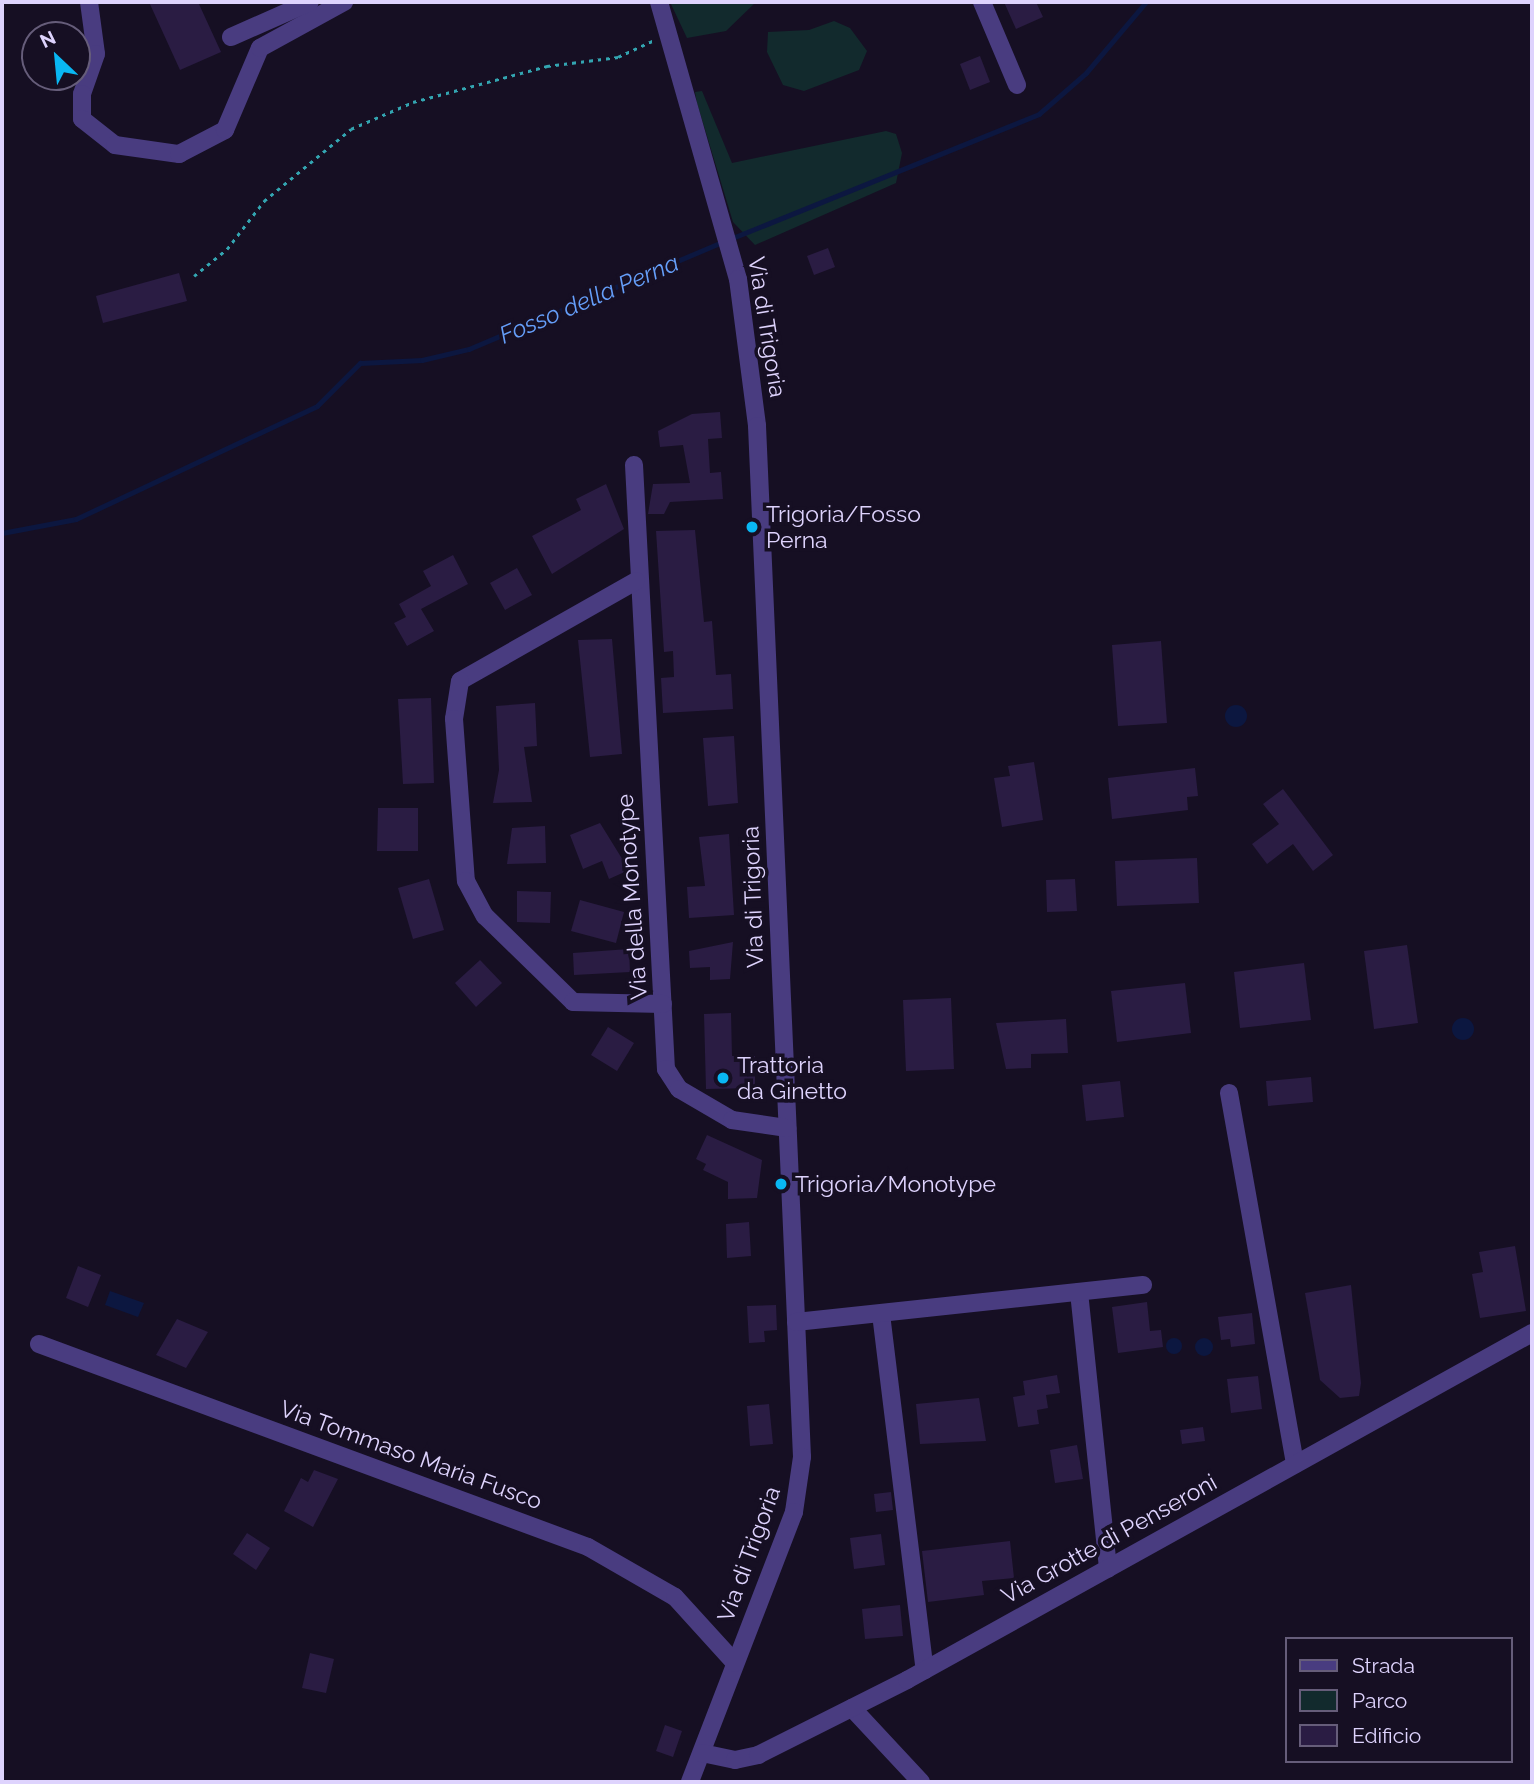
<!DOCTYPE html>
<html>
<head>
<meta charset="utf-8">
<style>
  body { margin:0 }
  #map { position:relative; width:1534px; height:1784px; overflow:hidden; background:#160f23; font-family:Raleway,sans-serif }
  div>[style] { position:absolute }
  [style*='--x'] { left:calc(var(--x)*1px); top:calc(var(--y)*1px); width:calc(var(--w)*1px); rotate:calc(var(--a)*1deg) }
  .green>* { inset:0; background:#122a2d }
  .water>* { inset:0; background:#0c1740 }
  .round { border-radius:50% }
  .stream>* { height:4.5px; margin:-2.25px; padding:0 2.25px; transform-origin:2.25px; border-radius:2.25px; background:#0c1740 }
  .building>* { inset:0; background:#2a1c43 }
  .path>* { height:2.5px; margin-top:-1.25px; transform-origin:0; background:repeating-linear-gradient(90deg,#33a5b1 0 3.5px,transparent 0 8.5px) }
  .minor>* { height:18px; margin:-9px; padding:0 9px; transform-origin:9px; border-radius:9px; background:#493c80 }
  .dots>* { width:19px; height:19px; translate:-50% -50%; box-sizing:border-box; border:4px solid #160f23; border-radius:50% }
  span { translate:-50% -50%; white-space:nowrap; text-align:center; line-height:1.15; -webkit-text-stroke:7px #160f23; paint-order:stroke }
  .street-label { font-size:23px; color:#ded3fd }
  .poi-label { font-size:23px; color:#ded3fd }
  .left { translate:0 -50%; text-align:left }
  .water-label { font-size:24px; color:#659ef9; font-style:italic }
  .frame { position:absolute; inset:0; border:4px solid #ded3fd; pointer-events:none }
  .legend { position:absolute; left:1285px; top:1637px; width:228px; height:126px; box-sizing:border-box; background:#160f23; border:2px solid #665d7a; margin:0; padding:9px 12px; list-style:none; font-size:21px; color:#ded3fd }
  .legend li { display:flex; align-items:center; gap:14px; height:35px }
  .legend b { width:35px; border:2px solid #665d7a }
  .north { position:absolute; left:21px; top:21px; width:70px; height:70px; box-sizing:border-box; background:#160f23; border:2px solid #665d7a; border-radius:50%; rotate:334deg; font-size:19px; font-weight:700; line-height:28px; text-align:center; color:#ded3fd }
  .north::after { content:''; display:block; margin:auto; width:24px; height:32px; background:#09b7f3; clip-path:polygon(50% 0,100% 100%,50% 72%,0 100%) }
</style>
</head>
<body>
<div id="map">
  <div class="green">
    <div style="clip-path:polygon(670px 2px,756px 2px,726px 31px,687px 38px)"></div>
    <div style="clip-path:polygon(834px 21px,850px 28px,867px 51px,859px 70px,804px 91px,783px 85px,767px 52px,768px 32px,809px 30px)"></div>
    <div style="clip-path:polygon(702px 91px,732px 163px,886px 131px,896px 134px,902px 153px,896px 183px,755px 245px,733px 222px,697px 103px,695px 92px)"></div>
  </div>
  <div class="water">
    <div class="round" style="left:1225px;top:705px;width:22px;height:22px"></div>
    <div class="round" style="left:1452px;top:1018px;width:22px;height:22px"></div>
    <div style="clip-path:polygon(110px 1291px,144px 1303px,138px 1317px,105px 1305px)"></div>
    <div class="round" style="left:1195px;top:1338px;width:18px;height:18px"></div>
    <div class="round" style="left:1166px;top:1338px;width:16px;height:16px"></div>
  </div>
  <div class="stream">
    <div style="--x:730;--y:239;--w:333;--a:-22"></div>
    <div style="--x:1039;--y:114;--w:62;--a:-41.1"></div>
    <div style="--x:1086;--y:73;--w:93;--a:-49.8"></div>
    <div style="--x:2;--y:533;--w:75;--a:-10.7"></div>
    <div style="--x:76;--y:519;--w:266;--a:-25.1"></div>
    <div style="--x:317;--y:406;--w:61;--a:-45"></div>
    <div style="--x:360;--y:363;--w:62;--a:-2.8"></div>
    <div style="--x:422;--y:360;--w:48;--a:-13.2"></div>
    <div style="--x:469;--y:349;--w:275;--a:-22.9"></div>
  </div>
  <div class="building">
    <div style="clip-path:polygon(149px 2px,198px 2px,221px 52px,180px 70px)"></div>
    <div style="clip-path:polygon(1004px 2px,1036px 2px,1043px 17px,1016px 29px)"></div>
    <div style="clip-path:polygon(980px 56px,990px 82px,970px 90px,960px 64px)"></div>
    <div style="clip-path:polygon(828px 248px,835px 267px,814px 275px,807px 256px)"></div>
    <div style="clip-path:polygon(179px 273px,187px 301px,103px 323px,96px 296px)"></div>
    <div style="clip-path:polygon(720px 412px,722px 438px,708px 439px,710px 473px,721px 472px,723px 499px,670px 502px,664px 514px,648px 514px,653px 484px,690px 483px,683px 445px,660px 447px,658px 431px,692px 414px)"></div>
    <div style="clip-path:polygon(606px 484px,624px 529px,552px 574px,532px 536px,581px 510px,576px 499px)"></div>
    <div style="clip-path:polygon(695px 530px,704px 622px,712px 621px,716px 675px,731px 674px,733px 709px,663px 713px,661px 678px,674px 677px,673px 651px,664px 652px,656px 531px)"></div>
    <div style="clip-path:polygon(453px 555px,468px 584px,421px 609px,434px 631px,407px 646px,394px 623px,406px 617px,399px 604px,431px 586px,423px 571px)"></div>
    <div style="clip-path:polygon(517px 568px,532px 595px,505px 610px,490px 583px)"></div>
    <div style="clip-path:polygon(612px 639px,622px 754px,590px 757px,578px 640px)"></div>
    <div style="clip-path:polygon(1161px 641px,1167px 723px,1118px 726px,1112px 645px)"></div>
    <div style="clip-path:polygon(431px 698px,434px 783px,403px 784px,398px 699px)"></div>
    <div style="clip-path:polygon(535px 703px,537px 746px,524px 747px,532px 802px,493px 803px,499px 770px,496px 706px)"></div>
    <div style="clip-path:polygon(734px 736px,738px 803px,708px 806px,703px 738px)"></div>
    <div style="clip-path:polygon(1034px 762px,1043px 820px,1002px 827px,994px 778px,1010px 776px,1008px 766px)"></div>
    <div style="clip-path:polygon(1195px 768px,1198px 796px,1187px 797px,1188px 810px,1112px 819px,1108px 778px)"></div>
    <div style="clip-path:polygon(1283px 789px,1333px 855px,1313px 871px,1293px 844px,1267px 864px,1252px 844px,1279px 824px,1263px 804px)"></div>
    <div style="clip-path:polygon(378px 808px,418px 808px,418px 851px,377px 851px)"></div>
    <div style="clip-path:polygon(600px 823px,629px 870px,609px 879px,602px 861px,583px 869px,570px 835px)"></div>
    <div style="clip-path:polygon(545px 826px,546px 863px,507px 864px,512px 828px)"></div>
    <div style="clip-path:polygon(729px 834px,734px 915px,689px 918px,687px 887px,705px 886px,699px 837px)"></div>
    <div style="clip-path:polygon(1197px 858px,1199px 903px,1117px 906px,1115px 861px)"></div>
    <div style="clip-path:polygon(429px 879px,444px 930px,413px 939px,398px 888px)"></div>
    <div style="clip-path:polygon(1075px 879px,1077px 911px,1047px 912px,1046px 880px)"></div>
    <div style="clip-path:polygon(517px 891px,551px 892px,550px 923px,517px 922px)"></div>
    <div style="clip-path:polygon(580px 900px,624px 912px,616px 943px,571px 931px)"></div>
    <div style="clip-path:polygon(733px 942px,730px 979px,710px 980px,710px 967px,690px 968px,689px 951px)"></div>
    <div style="clip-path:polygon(1407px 945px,1418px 1023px,1374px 1029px,1364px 951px)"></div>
    <div style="clip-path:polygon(629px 949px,630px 972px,574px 975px,573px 953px)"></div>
    <div style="clip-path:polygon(480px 960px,502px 983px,476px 1007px,455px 983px)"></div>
    <div style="clip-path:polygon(1304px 963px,1311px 1020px,1240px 1028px,1234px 972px)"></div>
    <div style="clip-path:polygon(1185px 983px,1191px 1033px,1117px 1042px,1111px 991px)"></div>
    <div style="clip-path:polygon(951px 998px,954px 1069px,906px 1071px,903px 1000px)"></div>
    <div style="clip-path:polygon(731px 1013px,732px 1056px,755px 1056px,755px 1088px,706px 1089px,704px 1014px)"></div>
    <div style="clip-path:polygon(1066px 1019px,1068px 1053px,1031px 1054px,1031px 1068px,1006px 1069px,996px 1023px)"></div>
    <div style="clip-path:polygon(608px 1027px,634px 1043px,617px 1071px,591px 1055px)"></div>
    <div style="clip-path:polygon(1311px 1077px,1313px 1102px,1268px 1106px,1266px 1081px)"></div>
    <div style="clip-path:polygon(1120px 1081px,1124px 1117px,1086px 1121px,1082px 1085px)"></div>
    <div style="clip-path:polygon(707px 1135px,762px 1160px,757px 1198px,728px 1199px,728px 1182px,703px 1170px,706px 1164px,696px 1159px)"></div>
    <div style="clip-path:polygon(749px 1222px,751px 1256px,727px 1258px,726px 1224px)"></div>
    <div style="clip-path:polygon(1515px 1246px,1526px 1311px,1480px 1318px,1472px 1274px,1483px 1272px,1479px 1252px)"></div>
    <div style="clip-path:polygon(78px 1266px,101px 1275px,88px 1307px,66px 1298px)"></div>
    <div style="clip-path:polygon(1351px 1285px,1361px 1383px,1359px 1396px,1340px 1398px,1320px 1380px,1305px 1293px)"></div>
    <div style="clip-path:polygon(1147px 1302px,1150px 1331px,1161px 1330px,1163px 1347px,1118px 1353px,1112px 1307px)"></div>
    <div style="clip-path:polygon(776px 1305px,777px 1330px,764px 1331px,765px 1342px,749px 1343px,747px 1306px)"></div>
    <div style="clip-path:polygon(1252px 1313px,1255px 1344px,1231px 1347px,1230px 1339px,1221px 1340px,1218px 1317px)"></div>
    <div style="clip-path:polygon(177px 1319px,208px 1332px,186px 1368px,156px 1355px)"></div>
    <div style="clip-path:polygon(1057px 1375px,1060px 1393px,1046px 1395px,1048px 1408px,1037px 1410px,1039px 1424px,1018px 1427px,1013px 1397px,1025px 1395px,1023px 1381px)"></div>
    <div style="clip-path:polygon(1258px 1376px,1262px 1409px,1231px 1413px,1227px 1379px)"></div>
    <div style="clip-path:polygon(979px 1398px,986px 1441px,920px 1444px,916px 1404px)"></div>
    <div style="clip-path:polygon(769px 1404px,773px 1444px,750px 1446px,747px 1406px)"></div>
    <div style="clip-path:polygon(1203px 1427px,1205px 1441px,1182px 1444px,1180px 1430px)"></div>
    <div style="clip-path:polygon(1077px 1445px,1083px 1479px,1055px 1483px,1050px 1450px)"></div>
    <div style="clip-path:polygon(314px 1470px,338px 1479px,313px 1527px,284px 1511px,301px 1478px,308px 1482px)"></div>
    <div style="clip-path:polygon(891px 1492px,893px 1510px,876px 1512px,874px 1494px)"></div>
    <div style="clip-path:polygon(247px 1533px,270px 1548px,256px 1570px,233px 1554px)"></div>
    <div style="clip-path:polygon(881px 1534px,885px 1565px,854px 1569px,850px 1538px)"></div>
    <div style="clip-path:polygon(1010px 1541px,1014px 1578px,982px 1581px,984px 1595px,928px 1602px,922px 1551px)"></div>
    <div style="clip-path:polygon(900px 1605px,903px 1636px,865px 1639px,862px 1609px)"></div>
    <div style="clip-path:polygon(310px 1653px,334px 1659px,326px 1693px,302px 1688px)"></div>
    <div style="clip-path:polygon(665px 1725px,682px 1731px,673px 1757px,656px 1751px)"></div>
  </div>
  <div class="path">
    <div style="--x:194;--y:276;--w:43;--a:-39.3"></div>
    <div style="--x:227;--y:249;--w:61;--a:-52.4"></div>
    <div style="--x:264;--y:201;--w:113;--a:-39.6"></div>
    <div style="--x:351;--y:129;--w:68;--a:-23.5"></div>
    <div style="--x:413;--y:102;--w:139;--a:-15"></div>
    <div style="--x:547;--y:66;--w:72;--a:-7.2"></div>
    <div style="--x:618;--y:57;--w:38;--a:-25"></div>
  </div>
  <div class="minor">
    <div style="--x:89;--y:2;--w:52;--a:82.3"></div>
    <div style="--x:96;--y:54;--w:42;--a:109.3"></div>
    <div style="--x:82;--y:94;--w:25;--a:90"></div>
    <div style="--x:82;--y:119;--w:42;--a:38.2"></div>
    <div style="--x:115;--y:145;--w:65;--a:8"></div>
    <div style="--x:179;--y:154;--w:52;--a:-27.6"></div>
    <div style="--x:225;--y:130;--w:89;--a:-66.9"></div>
    <div style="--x:260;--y:48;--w:96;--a:-28.7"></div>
    <div style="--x:659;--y:2;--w:288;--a:74.1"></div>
    <div style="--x:738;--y:279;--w:148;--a:82.6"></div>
    <div style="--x:757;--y:426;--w:1032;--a:87.5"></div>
    <div style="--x:802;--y:1457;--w:56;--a:98.3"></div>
    <div style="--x:794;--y:1512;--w:289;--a:111.1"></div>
    <div style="--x:982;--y:2;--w:90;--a:67.1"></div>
    <div style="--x:231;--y:37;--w:86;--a:-23.9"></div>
    <div style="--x:634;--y:465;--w:605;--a:86.97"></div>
    <div style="--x:666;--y:1069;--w:24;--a:57"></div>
    <div style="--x:679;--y:1089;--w:61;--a:30.3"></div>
    <div style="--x:732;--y:1120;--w:56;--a:8.3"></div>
    <div style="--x:636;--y:581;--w:202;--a:150.4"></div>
    <div style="--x:460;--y:681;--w:38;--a:99"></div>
    <div style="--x:454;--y:719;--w:162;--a:85.8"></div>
    <div style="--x:466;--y:881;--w:40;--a:62"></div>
    <div style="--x:485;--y:916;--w:123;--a:44.3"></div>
    <div style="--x:573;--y:1002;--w:90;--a:1.3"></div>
    <div style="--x:1229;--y:1093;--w:377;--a:79.9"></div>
    <div style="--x:1079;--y:1292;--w:278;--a:84"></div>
    <div style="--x:881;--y:1314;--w:359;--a:83"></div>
    <div style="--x:796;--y:1322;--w:349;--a:-6.1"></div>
    <div style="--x:39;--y:1344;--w:585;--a:20.29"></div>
    <div style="--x:588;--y:1547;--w:100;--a:29.9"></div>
    <div style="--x:675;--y:1597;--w:89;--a:47.7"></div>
    <div style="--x:852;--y:1708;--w:101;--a:47"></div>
    <div style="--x:702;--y:1753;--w:34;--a:12"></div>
    <div style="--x:735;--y:1760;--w:24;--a:-12"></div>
    <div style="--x:758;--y:1755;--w:167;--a:-26.7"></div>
    <div style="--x:907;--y:1680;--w:715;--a:-29.04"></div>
  </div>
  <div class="dots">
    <div style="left:752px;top:527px;background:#09b7f3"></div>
    <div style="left:723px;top:1078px;background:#09b7f3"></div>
    <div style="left:781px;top:1184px;background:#09b7f3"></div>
  </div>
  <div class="street-label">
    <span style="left:767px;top:327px;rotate:81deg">Via di Trigoria</span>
    <span style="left:632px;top:897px;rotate:-94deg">Via della Monotype</span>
    <span style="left:753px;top:897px;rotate:-92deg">Via di Trigoria</span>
    <span style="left:411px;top:1455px;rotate:20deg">Via Tommaso Maria Fusco</span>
    <span style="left:1109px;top:1539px;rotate:-29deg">Via Grotte di Penseroni</span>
    <span style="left:749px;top:1554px;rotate:-70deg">Via di Trigoria</span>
  </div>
  <div class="poi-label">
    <span class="left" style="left:766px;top:527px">Trigoria/Fosso<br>Perna</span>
    <span class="left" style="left:737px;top:1078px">Trattoria<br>da Ginetto</span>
    <span class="left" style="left:795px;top:1184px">Trigoria/Monotype</span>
  </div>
  <div class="water-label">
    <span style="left:589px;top:299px;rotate:-23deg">Fosso della Perna</span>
  </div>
  <div class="frame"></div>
  <ul class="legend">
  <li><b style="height:9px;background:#493c80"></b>Strada</li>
  <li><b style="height:19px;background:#122a2d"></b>Parco</li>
  <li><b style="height:19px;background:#2a1c43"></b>Edificio</li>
  </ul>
  <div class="north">N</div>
</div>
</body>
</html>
